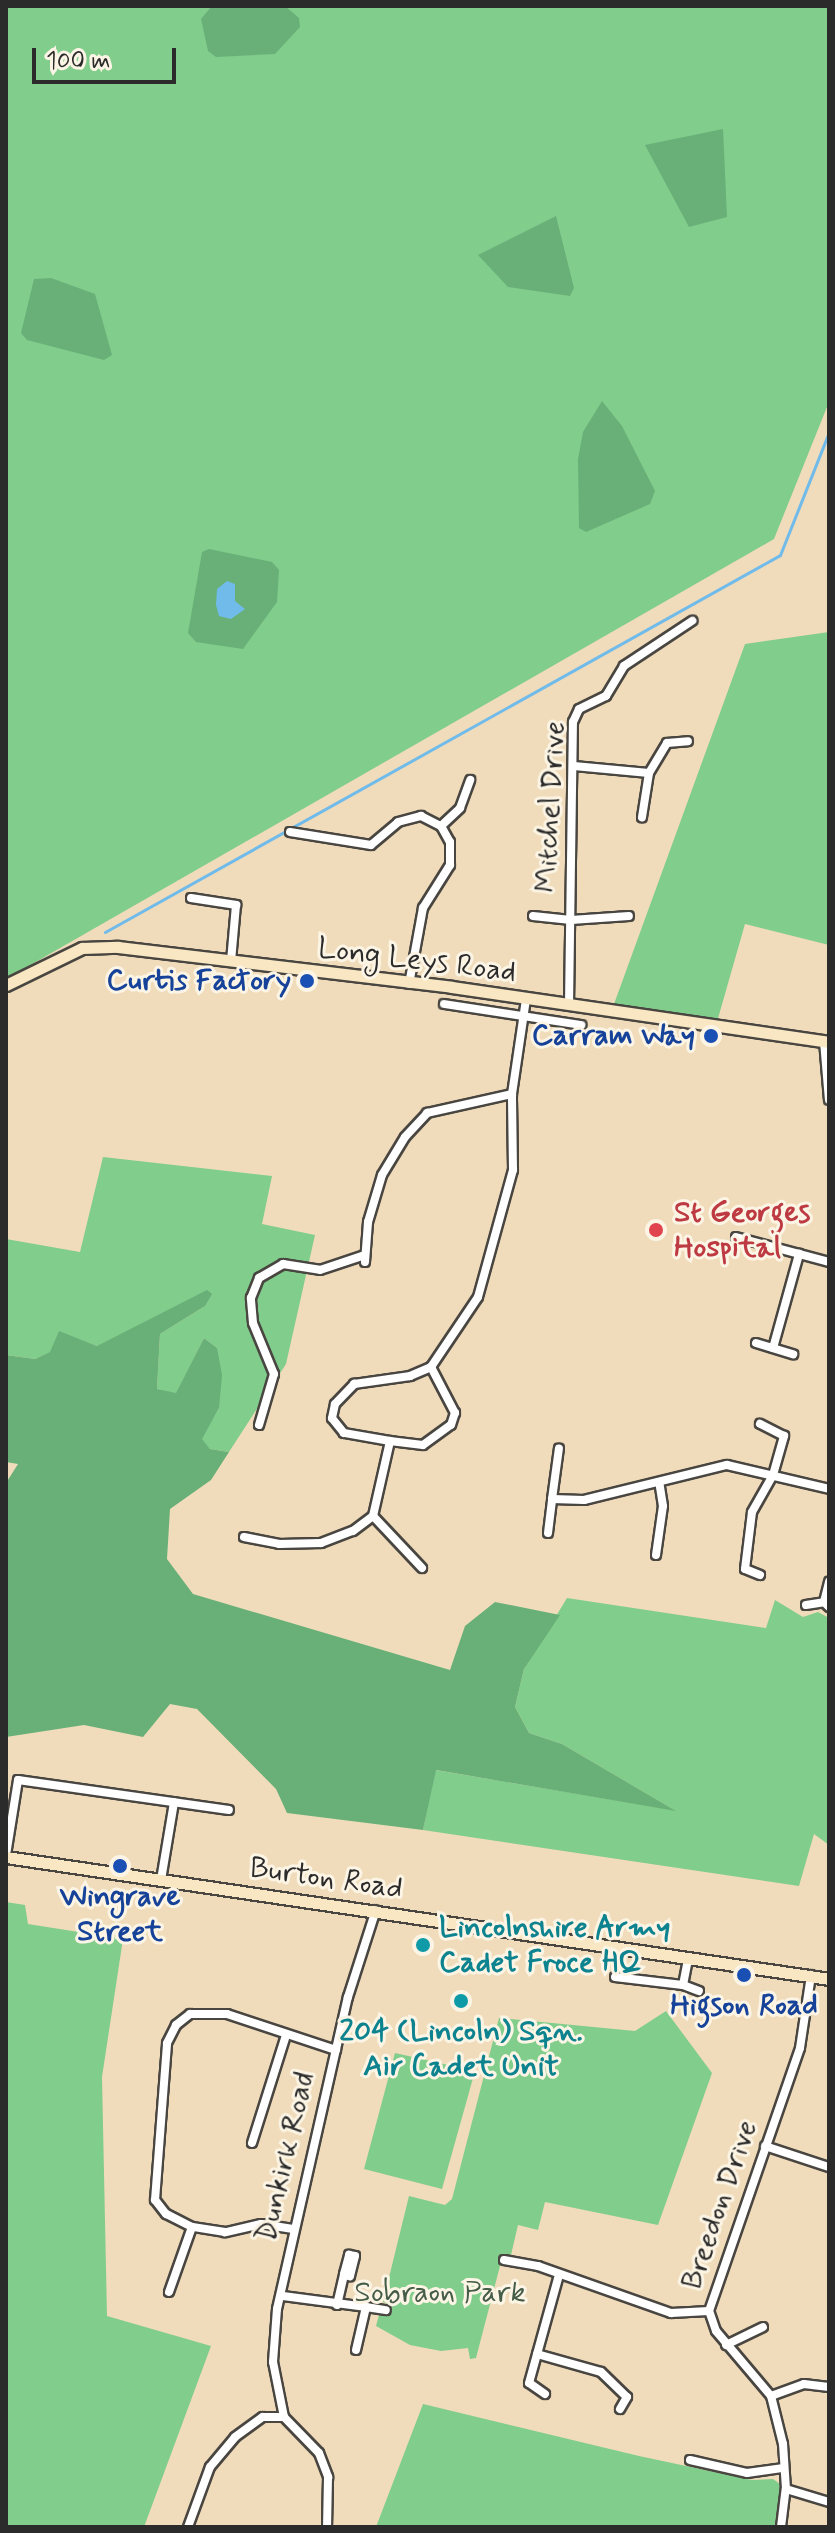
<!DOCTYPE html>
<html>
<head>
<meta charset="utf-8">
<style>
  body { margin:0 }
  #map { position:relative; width:835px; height:2533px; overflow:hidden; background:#f0dcbb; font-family:Mynerve,sans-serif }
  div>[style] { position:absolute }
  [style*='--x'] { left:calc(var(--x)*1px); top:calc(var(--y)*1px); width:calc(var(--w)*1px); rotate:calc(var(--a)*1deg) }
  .green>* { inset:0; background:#81cd8c }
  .forest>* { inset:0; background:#68b078 }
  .water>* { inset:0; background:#71bbea }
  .stream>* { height:3px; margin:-1.5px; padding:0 1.5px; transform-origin:1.5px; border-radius:1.5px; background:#71bbea }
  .roads { filter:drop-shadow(2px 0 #494641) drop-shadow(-2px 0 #494641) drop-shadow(0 2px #494641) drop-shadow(0 -2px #494641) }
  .street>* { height:8px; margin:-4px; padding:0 4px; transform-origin:4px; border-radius:4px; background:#fff }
  .secondary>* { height:11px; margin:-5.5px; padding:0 5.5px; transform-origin:5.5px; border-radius:5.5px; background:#f9e7c3 }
  .dots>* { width:22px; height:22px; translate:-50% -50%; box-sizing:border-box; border:4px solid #fcf5e5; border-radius:50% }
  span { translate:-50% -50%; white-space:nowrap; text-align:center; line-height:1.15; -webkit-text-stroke:6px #fcf5e5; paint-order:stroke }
  .street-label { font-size:30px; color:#2b2b2b }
  .transit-label { font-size:30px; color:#164399; font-weight:700 }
  .right { translate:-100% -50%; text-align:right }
  .health-label { font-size:30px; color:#be3a42; font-weight:700 }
  .left { translate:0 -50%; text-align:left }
  .culture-label { font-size:30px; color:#0d838f; font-weight:700 }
  .park-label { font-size:30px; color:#455c48 }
  .frame { position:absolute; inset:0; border:8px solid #2b2b2b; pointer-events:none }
  .scale { position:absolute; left:32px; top:48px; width:144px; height:36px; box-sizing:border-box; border:4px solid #2b2b2b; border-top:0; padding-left:10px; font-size:24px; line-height:28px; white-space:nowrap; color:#2b2b2b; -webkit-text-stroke:6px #fcf5e5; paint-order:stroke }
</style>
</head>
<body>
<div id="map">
  <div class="green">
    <div style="clip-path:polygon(6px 6px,829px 6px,829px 402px,774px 539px,6px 979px)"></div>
    <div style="clip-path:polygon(829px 632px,829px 945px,745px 924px,717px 1022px,614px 1004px,745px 644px)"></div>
    <div style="clip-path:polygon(103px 1157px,272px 1176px,262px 1224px,315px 1235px,286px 1364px,229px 1452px,210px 1449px,201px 1439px,219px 1408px,217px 1348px,204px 1338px,176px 1394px,157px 1389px,160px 1334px,205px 1306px,97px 1346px,59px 1332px,51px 1352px,35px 1359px,6px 1355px,6px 1239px,80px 1252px)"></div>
    <div style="clip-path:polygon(567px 1598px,766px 1628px,775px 1600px,803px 1617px,818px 1612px,829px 1618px,829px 1845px,814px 1834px,799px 1886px,423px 1830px,435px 1770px,674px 1810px,562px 1744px,529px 1733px,515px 1707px,524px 1669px)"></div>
    <div style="clip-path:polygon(6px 1902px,25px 1905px,28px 1924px,123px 1939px,102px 2077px,107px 2316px,211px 2346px,144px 2527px,6px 2527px)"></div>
    <div style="clip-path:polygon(666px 2011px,712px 2073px,658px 2225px,545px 2202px,538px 2230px,518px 2225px,511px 2255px,505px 2255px,500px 2266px,476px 2358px,470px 2359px,468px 2348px,441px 2351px,410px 2345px,376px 2326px,379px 2315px,385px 2316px,388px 2304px,383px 2302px,409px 2196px,445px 2205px,452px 2199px,499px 2018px,635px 2031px)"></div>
    <div style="clip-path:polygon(395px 2053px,475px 2071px,442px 2189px,364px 2169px)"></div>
    <div style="clip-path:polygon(423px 2404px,639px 2456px,752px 2480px,773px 2479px,780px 2484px,778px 2527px,376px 2527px)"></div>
  </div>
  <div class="forest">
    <div style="clip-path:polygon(212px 6px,285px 6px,299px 18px,300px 27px,275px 54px,216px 57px,208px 51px,201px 19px)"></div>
    <div style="clip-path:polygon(723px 129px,727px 217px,689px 227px,645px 145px)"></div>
    <div style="clip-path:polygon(556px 216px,574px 288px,570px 296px,508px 287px,478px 255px)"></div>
    <div style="clip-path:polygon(51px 278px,95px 294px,112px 355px,104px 360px,27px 340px,21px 333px,34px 279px)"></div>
    <div style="clip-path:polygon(602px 401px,622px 426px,655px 491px,650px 504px,586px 532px,579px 528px,578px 459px,583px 432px)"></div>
    <div style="clip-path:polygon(209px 549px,272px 562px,279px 570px,277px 602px,243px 649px,196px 642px,188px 633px,202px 552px)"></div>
    <div style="clip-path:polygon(207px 1290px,212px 1294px,205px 1306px,160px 1334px,157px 1389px,176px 1393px,204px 1338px,217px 1348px,222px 1375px,219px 1408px,202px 1439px,210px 1449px,229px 1452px,211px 1480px,170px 1509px,167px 1559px,193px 1594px,450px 1670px,465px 1626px,495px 1602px,560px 1615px,524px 1669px,515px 1707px,529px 1733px,562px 1744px,676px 1811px,436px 1770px,423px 1830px,287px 1813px,276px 1789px,197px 1709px,170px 1704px,143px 1737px,84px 1725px,6px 1737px,6px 1483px,18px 1464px,6px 1462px,6px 1355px,35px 1359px,50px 1352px,59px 1331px,97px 1346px)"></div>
  </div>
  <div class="water">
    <div style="clip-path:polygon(227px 581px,235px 584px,235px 601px,245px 609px,231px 619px,219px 616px,216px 605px,217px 589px)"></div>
  </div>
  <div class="stream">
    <div style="--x:105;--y:932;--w:773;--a:-29.18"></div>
    <div style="--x:780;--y:555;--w:132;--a:-68.3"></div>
  </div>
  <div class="roads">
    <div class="street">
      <div style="--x:574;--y:766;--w:75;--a:5.3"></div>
      <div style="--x:649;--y:773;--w:45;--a:99"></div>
      <div style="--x:649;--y:773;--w:35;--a:-59"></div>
      <div style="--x:667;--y:743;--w:21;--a:-5"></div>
      <div style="--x:441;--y:826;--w:26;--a:-43"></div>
      <div style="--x:460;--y:808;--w:30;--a:-70"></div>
      <div style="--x:290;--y:832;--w:82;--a:9.1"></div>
      <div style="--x:371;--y:845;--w:35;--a:-40"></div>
      <div style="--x:398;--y:822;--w:24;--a:-15"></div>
      <div style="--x:421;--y:816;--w:22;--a:27"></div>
      <div style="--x:441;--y:826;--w:18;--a:61"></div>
      <div style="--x:450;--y:842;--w:23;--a:90"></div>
      <div style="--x:450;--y:865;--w:51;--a:122.1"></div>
      <div style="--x:423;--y:908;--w:77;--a:100.4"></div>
      <div style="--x:191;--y:898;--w:46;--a:8.8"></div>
      <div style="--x:236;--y:905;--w:56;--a:95.1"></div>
      <div style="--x:533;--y:916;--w:38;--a:6"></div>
      <div style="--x:571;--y:920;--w:58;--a:-3.9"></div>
      <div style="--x:444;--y:1004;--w:139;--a:8.7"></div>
      <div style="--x:569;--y:1005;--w:283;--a:-89.2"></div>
      <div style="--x:573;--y:722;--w:14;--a:-65"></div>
      <div style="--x:579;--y:709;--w:30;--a:-26"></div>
      <div style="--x:606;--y:696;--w:35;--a:-59"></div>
      <div style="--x:624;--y:666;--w:82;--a:-33.5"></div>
      <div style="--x:824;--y:1041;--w:59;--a:85.2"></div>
      <div style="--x:736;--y:1237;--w:96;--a:15"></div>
      <div style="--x:365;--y:1262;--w:40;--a:-85.7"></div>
      <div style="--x:368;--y:1222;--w:49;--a:-73.4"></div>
      <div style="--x:382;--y:1175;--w:44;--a:-58.8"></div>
      <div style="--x:405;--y:1137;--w:33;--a:-47"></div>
      <div style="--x:427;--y:1113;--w:87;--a:-12.6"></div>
      <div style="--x:756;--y:1343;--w:39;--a:17"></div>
      <div style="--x:773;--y:1348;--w:98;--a:-74.5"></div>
      <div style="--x:259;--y:1425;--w:53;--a:-73.6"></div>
      <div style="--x:274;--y:1374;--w:55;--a:-112.4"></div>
      <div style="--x:253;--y:1323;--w:25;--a:-95"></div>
      <div style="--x:251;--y:1298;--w:22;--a:-68"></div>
      <div style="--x:259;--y:1278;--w:28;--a:-30"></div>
      <div style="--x:283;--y:1264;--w:37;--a:9"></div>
      <div style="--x:320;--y:1270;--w:47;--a:-18.4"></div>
      <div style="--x:390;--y:1441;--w:47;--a:-170.1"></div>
      <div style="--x:344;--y:1433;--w:19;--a:-129"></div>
      <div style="--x:332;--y:1418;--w:14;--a:-78"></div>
      <div style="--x:335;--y:1404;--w:28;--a:-46"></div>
      <div style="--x:354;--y:1384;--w:57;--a:-8.1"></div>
      <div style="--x:410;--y:1376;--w:23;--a:-23"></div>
      <div style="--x:552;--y:1499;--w:51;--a:-82.2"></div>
      <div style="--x:548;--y:1533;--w:34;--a:-83"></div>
      <div style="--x:552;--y:1499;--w:32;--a:2"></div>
      <div style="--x:584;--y:1500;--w:147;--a:-13.8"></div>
      <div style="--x:727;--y:1465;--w:105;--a:13.2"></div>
      <div style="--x:244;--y:1537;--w:36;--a:11"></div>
      <div style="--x:279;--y:1544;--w:42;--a:-1.4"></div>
      <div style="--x:321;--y:1543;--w:34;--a:-21"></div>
      <div style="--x:353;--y:1531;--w:25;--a:-37"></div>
      <div style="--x:656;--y:1555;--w:49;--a:-81.9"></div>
      <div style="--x:663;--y:1506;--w:24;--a:-99"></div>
      <div style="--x:422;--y:1568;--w:71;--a:-133.3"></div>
      <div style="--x:373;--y:1516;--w:77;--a:-77.2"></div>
      <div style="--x:390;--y:1441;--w:33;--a:7"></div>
      <div style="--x:423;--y:1445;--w:34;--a:-36"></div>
      <div style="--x:451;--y:1425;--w:13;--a:-72"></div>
      <div style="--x:455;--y:1413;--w:52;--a:-117.6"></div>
      <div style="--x:431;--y:1367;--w:84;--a:-56.1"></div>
      <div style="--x:478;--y:1297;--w:132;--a:-74.6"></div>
      <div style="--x:513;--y:1170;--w:76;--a:-90.8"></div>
      <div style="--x:512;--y:1094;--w:96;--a:-81.6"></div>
      <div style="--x:760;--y:1575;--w:16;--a:-158"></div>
      <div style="--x:745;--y:1569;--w:57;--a:-83"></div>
      <div style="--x:752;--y:1512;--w:43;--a:-60.4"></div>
      <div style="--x:773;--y:1475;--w:41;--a:-74.2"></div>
      <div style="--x:784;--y:1436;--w:27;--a:-153"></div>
      <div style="--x:824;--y:1602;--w:21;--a:-76"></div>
      <div style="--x:806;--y:1605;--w:18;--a:-9"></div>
      <div style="--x:824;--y:1602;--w:7;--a:45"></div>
      <div style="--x:6;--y:1855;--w:76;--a:-80.9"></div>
      <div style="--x:18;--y:1780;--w:213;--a:8.1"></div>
      <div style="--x:161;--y:1880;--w:79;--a:-80.5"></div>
      <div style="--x:615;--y:1977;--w:68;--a:6.7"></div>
      <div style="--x:683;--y:1985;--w:25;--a:-79"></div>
      <div style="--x:683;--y:1985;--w:17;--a:21"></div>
      <div style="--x:252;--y:2143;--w:113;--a:-72.5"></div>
      <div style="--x:765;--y:2146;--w:67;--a:18.2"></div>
      <div style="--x:293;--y:2229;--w:32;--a:-171"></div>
      <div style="--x:261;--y:2224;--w:37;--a:167"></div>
      <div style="--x:225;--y:2232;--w:33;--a:-171"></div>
      <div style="--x:192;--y:2227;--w:29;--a:-153"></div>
      <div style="--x:166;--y:2214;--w:18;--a:-128"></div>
      <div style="--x:155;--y:2200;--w:157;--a:-85.6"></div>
      <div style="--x:167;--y:2043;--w:20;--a:-63"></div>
      <div style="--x:176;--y:2025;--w:18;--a:-38"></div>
      <div style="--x:190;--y:2014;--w:37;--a:0"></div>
      <div style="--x:227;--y:2014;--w:115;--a:18.3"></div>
      <div style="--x:504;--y:2260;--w:35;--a:10"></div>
      <div style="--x:538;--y:2266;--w:141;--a:19.5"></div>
      <div style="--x:671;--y:2313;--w:38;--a:-3"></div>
      <div style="--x:169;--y:2292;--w:69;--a:-70.5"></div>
      <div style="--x:283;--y:2296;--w:84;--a:7.5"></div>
      <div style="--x:366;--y:2307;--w:44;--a:103.1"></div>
      <div style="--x:337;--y:2305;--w:32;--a:-77"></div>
      <div style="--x:344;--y:2274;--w:20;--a:-75"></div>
      <div style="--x:349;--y:2255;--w:6;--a:9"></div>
      <div style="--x:355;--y:2256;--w:21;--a:104"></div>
      <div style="--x:350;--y:2276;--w:6;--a:-162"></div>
      <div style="--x:366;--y:2307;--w:20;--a:9"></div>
      <div style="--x:726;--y:2345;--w:41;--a:-25.9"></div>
      <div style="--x:537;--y:2354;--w:66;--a:15.7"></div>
      <div style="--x:601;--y:2372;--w:36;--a:44"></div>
      <div style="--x:627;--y:2397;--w:14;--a:120"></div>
      <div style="--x:545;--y:2394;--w:19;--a:-145"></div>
      <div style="--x:529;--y:2383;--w:112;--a:-74.5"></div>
      <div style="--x:771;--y:2396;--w:35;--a:-20"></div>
      <div style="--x:804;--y:2384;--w:25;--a:7"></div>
      <div style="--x:284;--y:2417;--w:56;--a:-101.3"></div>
      <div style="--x:273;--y:2362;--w:53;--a:-85.7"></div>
      <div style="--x:277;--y:2309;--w:320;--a:-77.2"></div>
      <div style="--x:348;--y:1997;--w:91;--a:-72.2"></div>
      <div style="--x:690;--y:2460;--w:58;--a:12.8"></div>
      <div style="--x:747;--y:2473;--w:37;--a:-8"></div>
      <div style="--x:786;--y:2489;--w:45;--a:16.8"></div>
      <div style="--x:188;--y:2527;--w:64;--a:-69.9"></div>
      <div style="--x:210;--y:2467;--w:39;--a:-50"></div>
      <div style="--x:235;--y:2437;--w:34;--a:-36"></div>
      <div style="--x:263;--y:2417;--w:21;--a:0"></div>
      <div style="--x:284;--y:2417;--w:50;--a:45.8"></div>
      <div style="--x:319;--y:2453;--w:26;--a:69"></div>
      <div style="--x:328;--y:2477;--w:50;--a:91.1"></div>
      <div style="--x:781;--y:2527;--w:38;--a:-83"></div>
      <div style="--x:786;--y:2489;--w:45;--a:-93.8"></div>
      <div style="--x:783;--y:2444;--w:49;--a:-104"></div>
      <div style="--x:771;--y:2396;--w:85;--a:-130.2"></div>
      <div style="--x:716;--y:2331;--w:21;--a:-109"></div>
      <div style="--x:709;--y:2311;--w:278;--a:-70.9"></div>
      <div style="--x:800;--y:2048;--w:74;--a:-81.4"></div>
    </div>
    <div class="secondary">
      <div style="--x:6;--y:985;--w:85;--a:-26"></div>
      <div style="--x:82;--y:948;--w:36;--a:-2"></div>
      <div style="--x:118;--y:947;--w:336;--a:6.8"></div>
      <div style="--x:452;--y:987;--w:381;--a:8.3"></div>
      <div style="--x:6;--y:1857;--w:832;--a:8.43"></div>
    </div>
  </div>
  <div class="dots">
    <div style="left:307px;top:981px;background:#1a4fb4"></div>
    <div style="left:711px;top:1036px;background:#1a4fb4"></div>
    <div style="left:656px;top:1230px;background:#e0444e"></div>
    <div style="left:120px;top:1866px;background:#1a4fb4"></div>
    <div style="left:423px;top:1945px;background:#0f9aa8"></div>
    <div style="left:744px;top:1975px;background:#1a4fb4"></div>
    <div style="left:461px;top:2001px;background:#0f9aa8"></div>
  </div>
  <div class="street-label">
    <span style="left:551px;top:807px;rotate:-87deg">Mitchel Drive</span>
    <span style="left:417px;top:961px;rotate:7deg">Long Leys Road</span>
    <span style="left:326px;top:1879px;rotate:8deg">Burton Road</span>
    <span style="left:286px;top:2157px;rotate:-77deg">Dunkirk Road</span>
    <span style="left:720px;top:2205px;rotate:-71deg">Breedon Drive</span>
  </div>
  <div class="transit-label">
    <span class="right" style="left:291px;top:981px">Curtis Factory</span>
    <span class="right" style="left:695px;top:1036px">Carram Way</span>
    <span style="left:120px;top:1914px">Wingrave<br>Street</span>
    <span style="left:744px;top:2006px">Higson Road</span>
  </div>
  <div class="health-label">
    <span class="left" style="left:674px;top:1230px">St Georges<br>Hospital</span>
  </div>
  <div class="culture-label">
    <span class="left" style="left:439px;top:1945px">Lincolnshire Army<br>Cadet Froce HQ</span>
    <span style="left:461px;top:2049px">204 (Lincoln) Sqn.<br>Air Cadet Unit</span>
  </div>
  <div class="park-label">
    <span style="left:440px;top:2293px">Sobraon Park</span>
  </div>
  <div class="frame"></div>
  <div class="scale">100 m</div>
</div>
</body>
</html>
